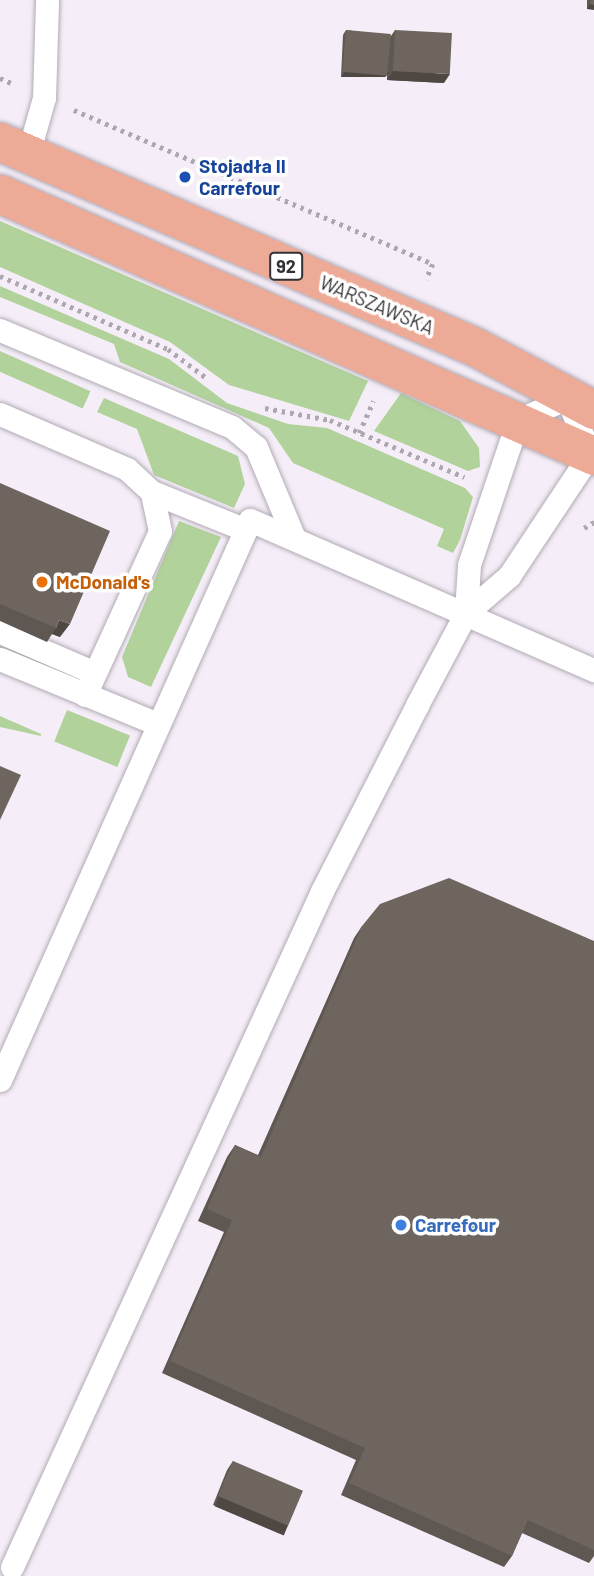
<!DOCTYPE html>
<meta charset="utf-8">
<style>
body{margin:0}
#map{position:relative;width:594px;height:1576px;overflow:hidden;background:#f5eef8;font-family:Barlow,sans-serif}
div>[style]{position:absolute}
.green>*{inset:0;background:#b1d29b;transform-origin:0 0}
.path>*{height:4.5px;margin-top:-2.25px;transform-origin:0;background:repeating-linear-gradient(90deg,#ada8b0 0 3.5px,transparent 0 8.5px)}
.roads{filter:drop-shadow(0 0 2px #b1aab4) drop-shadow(0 0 2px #b1aab4)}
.lane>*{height:23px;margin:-11.5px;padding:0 11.5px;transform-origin:11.5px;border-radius:11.5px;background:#fff}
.primary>*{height:38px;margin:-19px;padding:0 19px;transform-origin:19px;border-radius:19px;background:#edaa97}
.wall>*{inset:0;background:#5f5752;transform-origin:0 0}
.shaded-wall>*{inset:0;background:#4e4742;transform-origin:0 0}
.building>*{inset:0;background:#6f655f;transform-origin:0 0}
.dots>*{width:19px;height:19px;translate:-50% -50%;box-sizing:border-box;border:4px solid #fff;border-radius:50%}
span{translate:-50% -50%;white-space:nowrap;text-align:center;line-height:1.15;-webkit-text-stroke:7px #fff;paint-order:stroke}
.shield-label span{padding:2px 5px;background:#fff;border:2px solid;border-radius:5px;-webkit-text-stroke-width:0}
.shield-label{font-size:18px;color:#333135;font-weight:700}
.transit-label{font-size:19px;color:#164399;font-weight:700}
.left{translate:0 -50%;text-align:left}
.street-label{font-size:19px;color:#333135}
.food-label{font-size:19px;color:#c56008;font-weight:700}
.shop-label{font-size:19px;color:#366cbe;font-weight:700}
</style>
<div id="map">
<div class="green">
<i style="clip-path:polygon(0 221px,368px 381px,349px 421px,229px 385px,170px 342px,0 267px)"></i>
<i style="clip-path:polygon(0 286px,169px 359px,227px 403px,288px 424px,327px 428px,465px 488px,473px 497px,460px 540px,453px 553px,437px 546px,444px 529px,293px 463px,269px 428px,120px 362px,114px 344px,0 297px)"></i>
<i style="left:0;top:351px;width:99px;height:19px;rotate:24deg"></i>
<i style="clip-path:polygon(401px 393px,460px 421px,479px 448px,480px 467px,468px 471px,374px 431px)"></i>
<i style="clip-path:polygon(104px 398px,238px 456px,245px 484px,234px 508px,154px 475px,137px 429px,97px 412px)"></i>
<i style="clip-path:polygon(179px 521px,221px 537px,151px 687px,128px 677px,122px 657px)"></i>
<i style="left:67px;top:710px;width:68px;height:34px;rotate:22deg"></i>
<i style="clip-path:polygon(0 716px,41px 734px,41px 736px,0 727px)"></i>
</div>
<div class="path">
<i style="left:0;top:78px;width:12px;rotate:24deg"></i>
<i style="left:74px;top:110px;width:391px;rotate:23.2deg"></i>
<i style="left:433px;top:264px;width:17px;rotate:114deg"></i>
<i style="left:0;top:276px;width:183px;rotate:23.5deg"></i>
<i style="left:168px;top:349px;width:50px;rotate:36.9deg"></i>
<i style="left:265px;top:408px;width:66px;rotate:10.5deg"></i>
<i style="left:330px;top:420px;width:146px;rotate:23deg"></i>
<i style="left:359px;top:433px;width:35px;rotate:-66deg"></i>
<i style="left:584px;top:528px;width:12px;rotate:-31deg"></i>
</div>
<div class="roads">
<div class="lane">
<i style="left:28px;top:154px;width:58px;rotate:-74.1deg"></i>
<i style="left:44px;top:98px;width:98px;rotate:-88.2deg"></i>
<i style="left:0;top:330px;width:251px;rotate:22.7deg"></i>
<i style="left:232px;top:427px;width:31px;rotate:40deg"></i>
<i style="left:256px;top:447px;width:99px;rotate:67.3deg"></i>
<i style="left:0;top:414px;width:138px;rotate:23.4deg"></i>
<i style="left:127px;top:469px;width:34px;rotate:43deg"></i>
<i style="left:152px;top:492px;width:101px;rotate:22deg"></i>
<i style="left:0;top:632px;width:103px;rotate:23.3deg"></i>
<i style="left:0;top:659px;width:171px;rotate:22.4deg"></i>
<i style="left:85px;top:695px;width:180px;rotate:-65.4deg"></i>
<i style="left:160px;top:531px;width:40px;rotate:-102deg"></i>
<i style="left:0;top:1080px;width:613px;rotate:-65.94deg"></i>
<i style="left:250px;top:520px;width:375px;rotate:23.6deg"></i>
<i style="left:12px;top:1567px;width:744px;rotate:-65.36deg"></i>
<i style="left:322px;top:891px;width:209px;rotate:-62.9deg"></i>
<i style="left:417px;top:705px;width:104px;rotate:-62deg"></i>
<i style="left:466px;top:613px;width:57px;rotate:-40.7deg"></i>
<i style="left:509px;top:576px;width:146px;rotate:-56.4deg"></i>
<i style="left:590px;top:454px;width:61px;rotate:-112.3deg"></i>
<i style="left:567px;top:398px;width:54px;rotate:155.8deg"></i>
<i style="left:518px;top:420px;width:153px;rotate:108.7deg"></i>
<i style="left:469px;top:565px;width:48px;rotate:93.6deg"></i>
</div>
<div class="primary">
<i style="left:0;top:142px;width:517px;rotate:23.34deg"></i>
<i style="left:475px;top:347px;width:135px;rotate:27.9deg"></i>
<i style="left:0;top:194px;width:649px;rotate:23.8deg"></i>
</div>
</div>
<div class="wall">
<i style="left:587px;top:0;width:7px;height:9px"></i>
<i style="clip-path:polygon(346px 30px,391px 36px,395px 30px,444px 83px,387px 80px,387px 75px,385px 77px,341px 77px,343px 35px)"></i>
<i style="clip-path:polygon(0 483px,60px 637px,52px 634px,47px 642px,0 621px)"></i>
<i style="clip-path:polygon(362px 926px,594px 941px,594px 1556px,589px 1563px,522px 1533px,512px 1556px,504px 1567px,341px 1495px,356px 1460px,162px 1373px,224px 1232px,198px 1221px,227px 1157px,235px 1145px,258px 1155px,354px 938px)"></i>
<i style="clip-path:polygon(233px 1461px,288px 1525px,282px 1534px,213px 1505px,227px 1470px)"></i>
</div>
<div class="shaded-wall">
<i style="clip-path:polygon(590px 4px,594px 5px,594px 10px,587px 9px)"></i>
<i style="clip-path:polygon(393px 71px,450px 74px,444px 83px,387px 80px)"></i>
<i style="clip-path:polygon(345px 72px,389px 72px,385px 77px,341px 77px)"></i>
<i style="clip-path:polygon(59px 620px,70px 624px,60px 637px,52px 634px,56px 628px)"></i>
<i style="left:219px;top:1496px;width:75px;height:11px;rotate:23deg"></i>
</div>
<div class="building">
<i style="clip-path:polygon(591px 0,594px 0,594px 5px,590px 4px)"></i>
<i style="left:346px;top:30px;width:45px;height:42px;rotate:5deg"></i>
<i style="left:395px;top:30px;width:57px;height:41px;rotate:3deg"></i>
<i style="clip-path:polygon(0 483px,110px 531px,70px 624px,59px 620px,56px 628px,0 604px)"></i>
<i style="clip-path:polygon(0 766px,21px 775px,0 820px)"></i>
<i style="clip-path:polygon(449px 878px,594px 941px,594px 1550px,528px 1520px,512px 1556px,349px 1483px,365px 1448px,170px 1361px,232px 1220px,207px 1209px,235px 1145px,261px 1157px,362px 926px,380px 904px)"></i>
<i style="left:233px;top:1461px;width:76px;height:38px;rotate:23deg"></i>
</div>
<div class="dots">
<i style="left:185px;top:177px;background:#1a4fb4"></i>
<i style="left:42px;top:582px;background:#e8710a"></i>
<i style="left:401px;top:1225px;background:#3f7fe0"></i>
</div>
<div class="shield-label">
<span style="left:286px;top:266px">92</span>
</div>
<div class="transit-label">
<span class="left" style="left:199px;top:177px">Stojadła II<br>Carrefour</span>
</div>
<div class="street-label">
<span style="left:377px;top:305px;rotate:23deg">WARSZAWSKA</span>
</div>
<div class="food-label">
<span class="left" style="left:56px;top:582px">McDonald's</span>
</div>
<div class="shop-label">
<span class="left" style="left:415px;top:1225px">Carrefour</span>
</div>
</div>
